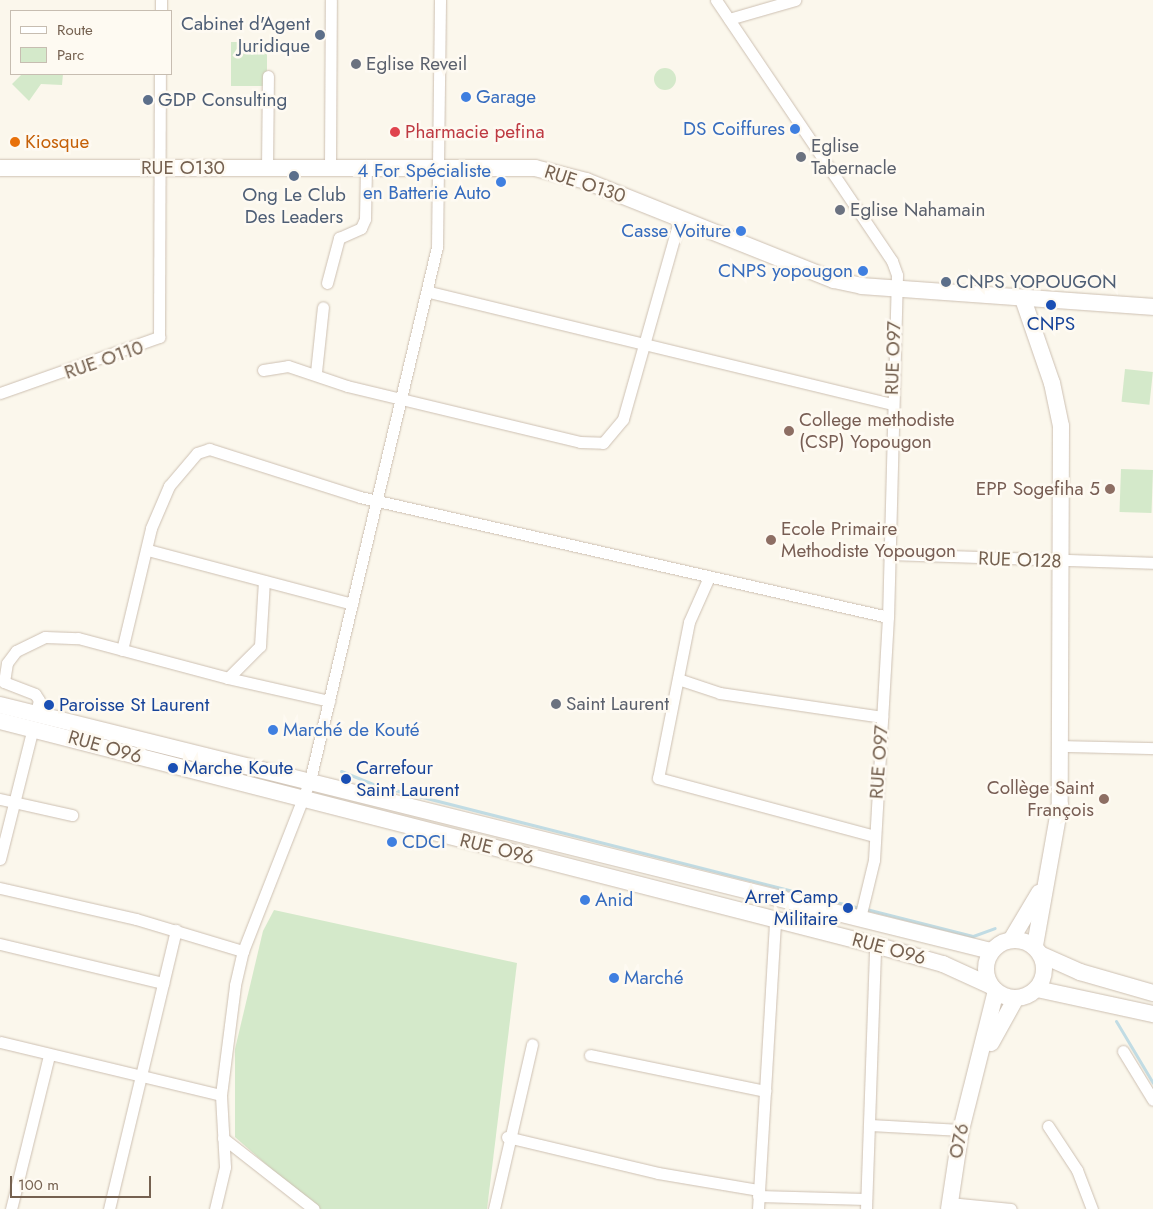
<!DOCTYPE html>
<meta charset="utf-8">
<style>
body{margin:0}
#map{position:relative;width:1153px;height:1209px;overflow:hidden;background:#fbf7ec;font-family:Jost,sans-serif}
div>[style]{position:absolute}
.green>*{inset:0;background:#d4e9ca;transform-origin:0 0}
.round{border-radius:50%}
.stream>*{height:3px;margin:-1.5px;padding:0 1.5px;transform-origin:1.5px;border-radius:1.5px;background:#c1dce4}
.roads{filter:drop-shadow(0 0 1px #cdc0b2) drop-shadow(0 0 1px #cdc0b2)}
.street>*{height:11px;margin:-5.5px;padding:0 5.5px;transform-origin:5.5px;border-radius:5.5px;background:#fff}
.secondary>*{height:16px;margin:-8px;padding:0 8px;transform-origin:8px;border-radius:8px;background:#fff}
.secondary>.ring{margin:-8px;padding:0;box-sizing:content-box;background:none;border:16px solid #fff;border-radius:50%}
.dots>*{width:14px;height:14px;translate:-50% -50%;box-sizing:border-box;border:2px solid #fefaf2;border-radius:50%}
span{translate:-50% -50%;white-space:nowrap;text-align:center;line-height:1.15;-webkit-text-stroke:5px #fefaf2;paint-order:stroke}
.service-label{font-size:19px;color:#4e5e75}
.right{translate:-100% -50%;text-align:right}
.left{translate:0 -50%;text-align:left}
.worship-label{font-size:19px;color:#5b616d}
.shop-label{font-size:19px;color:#366cbe}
.health-label{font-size:19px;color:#be3a42}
.food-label{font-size:19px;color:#c56008}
.street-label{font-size:19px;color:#756150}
.transit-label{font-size:19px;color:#164399}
.education-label{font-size:19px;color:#785e54}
.legend{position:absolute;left:10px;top:10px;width:162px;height:65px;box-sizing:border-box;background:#fefaf2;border:1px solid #c7bdb1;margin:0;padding:6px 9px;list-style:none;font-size:15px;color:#756150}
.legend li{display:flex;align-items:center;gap:10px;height:25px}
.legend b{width:25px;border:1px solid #c7bdb1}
.scale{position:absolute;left:10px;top:1176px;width:141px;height:22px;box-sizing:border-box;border:2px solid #756150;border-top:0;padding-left:6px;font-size:15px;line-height:18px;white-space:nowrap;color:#756150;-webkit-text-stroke:4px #fefaf2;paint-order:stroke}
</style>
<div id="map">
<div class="green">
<i style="left:231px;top:42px;width:36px;height:44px"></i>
<i class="round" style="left:654px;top:68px;width:22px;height:22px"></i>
<i style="clip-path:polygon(22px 74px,63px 74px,62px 85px,41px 84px,29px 101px,12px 84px)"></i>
<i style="left:1125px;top:369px;width:28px;height:33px;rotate:6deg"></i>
<i style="left:1121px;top:469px;width:32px;height:43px;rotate:2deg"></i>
<i style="clip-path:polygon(274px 910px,517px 963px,487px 1209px,317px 1209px,235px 1137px,235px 1049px,263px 931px)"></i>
</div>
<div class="stream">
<i style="left:341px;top:771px;width:37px;rotate:22deg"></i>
<i style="left:375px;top:785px;width:500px;rotate:14.23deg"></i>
<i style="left:866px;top:909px;width:110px;rotate:14.2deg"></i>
<i style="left:973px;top:936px;width:23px;rotate:-20deg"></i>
<i style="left:1116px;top:1021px;width:72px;rotate:59.2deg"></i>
</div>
<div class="roads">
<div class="street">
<i style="left:716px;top:0;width:315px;rotate:56deg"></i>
<i style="left:892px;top:261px;width:15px;rotate:70deg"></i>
<i style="left:897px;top:275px;width:342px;rotate:91.5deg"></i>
<i style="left:888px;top:617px;width:243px;rotate:93.3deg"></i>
<i style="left:874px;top:860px;width:60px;rotate:103.6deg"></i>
<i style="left:161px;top:11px;width:11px;rotate:-90deg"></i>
<i style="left:729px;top:19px;width:69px;rotate:-16.1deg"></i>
<i style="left:267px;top:168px;width:92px;rotate:-89.4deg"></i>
<i style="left:330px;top:168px;width:168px;rotate:-89.7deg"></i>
<i style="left:327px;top:283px;width:47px;rotate:-75.1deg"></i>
<i style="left:339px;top:238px;width:24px;rotate:-24deg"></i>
<i style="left:361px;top:228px;width:10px;rotate:-66deg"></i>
<i style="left:365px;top:219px;width:51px;rotate:-88.9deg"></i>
<i style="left:429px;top:292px;width:476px;rotate:13.6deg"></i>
<i style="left:263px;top:370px;width:25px;rotate:-9deg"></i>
<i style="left:288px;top:366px;width:62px;rotate:18.7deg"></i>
<i style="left:347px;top:386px;width:240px;rotate:13.5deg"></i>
<i style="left:580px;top:442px;width:23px;rotate:2deg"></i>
<i style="left:603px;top:443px;width:31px;rotate:-50deg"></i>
<i style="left:623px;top:419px;width:209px;rotate:-74.2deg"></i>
<i style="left:316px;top:372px;width:65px;rotate:-83.9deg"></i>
<i style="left:0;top:393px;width:169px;rotate:-19.4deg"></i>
<i style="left:159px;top:337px;width:263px;rotate:-89.8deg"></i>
<i style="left:148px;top:550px;width:211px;rotate:14.8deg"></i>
<i style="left:887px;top:554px;width:266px;rotate:1.9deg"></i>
<i style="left:709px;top:577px;width:49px;rotate:114deg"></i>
<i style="left:689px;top:622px;width:159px;rotate:101.2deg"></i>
<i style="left:658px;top:778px;width:224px;rotate:15deg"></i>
<i style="left:122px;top:650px;width:125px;rotate:-76.6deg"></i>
<i style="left:151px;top:528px;width:46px;rotate:-66.8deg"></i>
<i style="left:169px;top:486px;width:43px;rotate:-49.7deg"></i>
<i style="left:197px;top:453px;width:13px;rotate:-18deg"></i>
<i style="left:209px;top:449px;width:158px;rotate:17.6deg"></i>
<i style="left:360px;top:497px;width:541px;rotate:12.8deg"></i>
<i style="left:228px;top:678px;width:104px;rotate:12.8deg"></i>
<i style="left:678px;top:679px;width:44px;rotate:18.4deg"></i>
<i style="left:720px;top:693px;width:164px;rotate:8.4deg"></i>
<i style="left:36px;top:713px;width:13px;rotate:-77deg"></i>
<i style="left:39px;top:700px;width:7px;rotate:-124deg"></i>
<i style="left:35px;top:694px;width:33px;rotate:-159deg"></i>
<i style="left:4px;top:682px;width:19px;rotate:-81deg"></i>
<i style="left:7px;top:663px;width:15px;rotate:-53deg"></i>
<i style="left:16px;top:651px;width:32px;rotate:-26deg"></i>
<i style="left:45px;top:637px;width:33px;rotate:2deg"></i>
<i style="left:78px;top:638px;width:155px;rotate:14.9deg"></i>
<i style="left:228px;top:678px;width:45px;rotate:-45deg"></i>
<i style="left:260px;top:646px;width:65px;rotate:-86.5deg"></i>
<i style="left:1063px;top:746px;width:90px;rotate:1.3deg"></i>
<i style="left:0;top:799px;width:74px;rotate:12.5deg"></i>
<i style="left:0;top:859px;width:135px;rotate:-75.9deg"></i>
<i style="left:0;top:888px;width:139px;rotate:12.8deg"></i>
<i style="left:136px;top:919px;width:112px;rotate:16.7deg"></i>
<i style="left:0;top:944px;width:168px;rotate:13.5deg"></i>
<i style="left:0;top:1042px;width:227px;rotate:13.5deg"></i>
<i style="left:1123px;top:1051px;width:57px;rotate:58.5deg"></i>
<i style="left:590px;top:1055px;width:179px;rotate:11.6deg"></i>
<i style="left:870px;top:1125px;width:91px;rotate:3.1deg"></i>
<i style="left:1048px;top:1126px;width:53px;rotate:56.6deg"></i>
<i style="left:1077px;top:1170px;width:42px;rotate:69deg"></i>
<i style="left:507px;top:1137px;width:155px;rotate:13.4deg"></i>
<i style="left:658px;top:1173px;width:101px;rotate:9.6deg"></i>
<i style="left:223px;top:1138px;width:115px;rotate:38deg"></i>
<i style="left:758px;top:1196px;width:108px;rotate:1.6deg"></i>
<i style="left:949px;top:1203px;width:62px;rotate:5.5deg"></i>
<i style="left:11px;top:1209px;width:159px;rotate:-76.1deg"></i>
<i style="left:109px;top:1209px;width:287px;rotate:-76.5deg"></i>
<i style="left:215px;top:1209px;width:43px;rotate:-76.6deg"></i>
<i style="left:225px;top:1167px;width:72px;rotate:-93.2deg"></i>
<i style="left:221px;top:1095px;width:111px;rotate:-82.7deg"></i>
<i style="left:235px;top:985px;width:35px;rotate:-77deg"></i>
<i style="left:243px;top:951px;width:184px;rotate:-68.6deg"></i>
<i style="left:310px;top:780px;width:548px;rotate:-76.6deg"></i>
<i style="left:437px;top:247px;width:247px;rotate:-89.3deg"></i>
<i style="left:494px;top:1209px;width:169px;rotate:-77deg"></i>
<i style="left:758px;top:1209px;width:290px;rotate:-86.6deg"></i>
<i style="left:866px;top:1209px;width:264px;rotate:-88deg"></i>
</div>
<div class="secondary">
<i style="left:0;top:168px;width:535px"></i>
<i style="left:535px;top:168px;width:53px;rotate:14.3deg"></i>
<i style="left:586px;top:181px;width:267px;rotate:21.8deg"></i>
<i style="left:834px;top:280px;width:29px;rotate:12deg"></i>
<i style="left:862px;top:286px;width:292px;rotate:4.1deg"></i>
<i style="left:1023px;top:299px;width:89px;rotate:71deg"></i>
<i style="left:1052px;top:383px;width:44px;rotate:78.2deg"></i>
<i style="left:1061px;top:426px;width:379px;rotate:90.2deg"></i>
<i style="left:1060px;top:805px;width:143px;rotate:100.1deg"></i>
<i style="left:0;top:705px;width:1021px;rotate:13.94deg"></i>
<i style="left:0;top:721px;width:903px;rotate:14.36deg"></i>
<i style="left:875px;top:945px;width:71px;rotate:15.6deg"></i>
<i style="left:943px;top:964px;width:53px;rotate:24.6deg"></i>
<i class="ring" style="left:986px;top:940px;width:42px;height:42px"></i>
<i style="left:1011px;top:940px;width:55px;rotate:-59.2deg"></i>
<i style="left:1042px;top:955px;width:42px;rotate:24.1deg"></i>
<i style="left:1080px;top:972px;width:76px;rotate:16deg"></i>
<i style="left:1037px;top:989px;width:119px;rotate:12.2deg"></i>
<i style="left:991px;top:1043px;width:51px;rotate:-60.9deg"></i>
<i style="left:949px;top:1209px;width:80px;rotate:-81.4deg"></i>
<i style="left:961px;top:1130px;width:143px;rotate:-75.9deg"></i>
</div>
</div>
<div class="dots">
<i style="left:320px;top:35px;background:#5c6f8a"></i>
<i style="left:356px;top:64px;background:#6b7280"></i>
<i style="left:466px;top:97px;background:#3f7fe0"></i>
<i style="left:148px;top:100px;background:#5c6f8a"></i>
<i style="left:795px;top:129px;background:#3f7fe0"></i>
<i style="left:395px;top:132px;background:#e0444e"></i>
<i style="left:15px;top:142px;background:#e8710a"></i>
<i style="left:801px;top:157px;background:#6b7280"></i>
<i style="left:294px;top:176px;background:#5c6f8a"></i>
<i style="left:501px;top:182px;background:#3f7fe0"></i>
<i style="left:840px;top:210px;background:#6b7280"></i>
<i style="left:741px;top:231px;background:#3f7fe0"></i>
<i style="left:863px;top:271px;background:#3f7fe0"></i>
<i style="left:946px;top:282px;background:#5c6f8a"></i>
<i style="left:1051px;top:305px;background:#1a4fb4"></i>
<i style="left:789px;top:431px;background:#8d6e63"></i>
<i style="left:1110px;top:489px;background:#8d6e63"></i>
<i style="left:771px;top:540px;background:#8d6e63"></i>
<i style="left:556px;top:704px;background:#6b7280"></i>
<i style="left:49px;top:705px;background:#1a4fb4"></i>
<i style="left:273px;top:730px;background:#3f7fe0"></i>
<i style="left:173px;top:768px;background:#1a4fb4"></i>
<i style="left:346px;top:779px;background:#1a4fb4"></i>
<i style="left:1104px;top:799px;background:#8d6e63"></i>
<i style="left:392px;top:842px;background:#3f7fe0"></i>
<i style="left:585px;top:900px;background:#3f7fe0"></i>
<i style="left:848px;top:908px;background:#1a4fb4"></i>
<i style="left:614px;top:978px;background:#3f7fe0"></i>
</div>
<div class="service-label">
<span class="right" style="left:310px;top:35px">Cabinet d'Agent<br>Juridique</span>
<span class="left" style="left:158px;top:100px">GDP Consulting</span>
<span style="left:294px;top:206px">Ong Le Club<br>Des Leaders</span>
<span class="left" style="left:956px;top:282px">CNPS YOPOUGON</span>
</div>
<div class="worship-label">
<span class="left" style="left:366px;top:64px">Eglise Reveil</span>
<span class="left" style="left:811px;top:157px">Eglise<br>Tabernacle</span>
<span class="left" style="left:850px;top:210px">Eglise Nahamain</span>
<span class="left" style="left:566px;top:704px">Saint Laurent</span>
</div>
<div class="shop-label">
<span class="left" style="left:476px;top:97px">Garage</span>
<span class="right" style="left:785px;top:129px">DS Coiffures</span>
<span class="right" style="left:491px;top:182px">4 For Spécialiste<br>en Batterie Auto</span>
<span class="right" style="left:731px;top:231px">Casse Voiture</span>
<span class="right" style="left:853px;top:271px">CNPS yopougon</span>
<span class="left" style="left:283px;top:730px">Marché de Kouté</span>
<span class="left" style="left:402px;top:842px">CDCI</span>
<span class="left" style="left:595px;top:900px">Anid</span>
<span class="left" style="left:624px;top:978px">Marché</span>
</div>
<div class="health-label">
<span class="left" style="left:405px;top:132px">Pharmacie pefina</span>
</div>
<div class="food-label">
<span class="left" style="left:25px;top:142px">Kiosque</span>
</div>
<div class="street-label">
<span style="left:183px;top:168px">RUE O130</span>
<span style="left:585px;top:184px;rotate:18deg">RUE O130</span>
<span style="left:893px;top:358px;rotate:-88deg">RUE O97</span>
<span style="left:104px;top:360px;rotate:-19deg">RUE O110</span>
<span style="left:1020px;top:560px;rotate:2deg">RUE O128</span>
<span style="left:105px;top:747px;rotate:16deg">RUE O96</span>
<span style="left:879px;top:762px;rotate:-86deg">RUE O97</span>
<span style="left:497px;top:849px;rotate:14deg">RUE O96</span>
<span style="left:889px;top:949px;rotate:15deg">RUE O96</span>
<span style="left:959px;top:1141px;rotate:-78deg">O76</span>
</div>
<div class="transit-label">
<span style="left:1051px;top:324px">CNPS</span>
<span class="left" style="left:59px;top:705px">Paroisse St Laurent</span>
<span class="left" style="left:183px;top:768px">Marche Koute</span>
<span class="left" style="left:356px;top:779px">Carrefour<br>Saint Laurent</span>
<span class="right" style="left:838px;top:908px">Arret Camp<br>Militaire</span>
</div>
<div class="education-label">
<span class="left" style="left:799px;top:431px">College methodiste<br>(CSP) Yopougon</span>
<span class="right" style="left:1100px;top:489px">EPP Sogefiha 5</span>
<span class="left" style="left:781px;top:540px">Ecole Primaire<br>Methodiste Yopougon</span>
<span class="right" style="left:1094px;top:799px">Collège Saint<br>François</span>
</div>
<ul class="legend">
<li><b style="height:6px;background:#fff"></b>Route</li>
<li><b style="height:14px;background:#d4e9ca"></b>Parc</li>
</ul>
<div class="scale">100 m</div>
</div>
